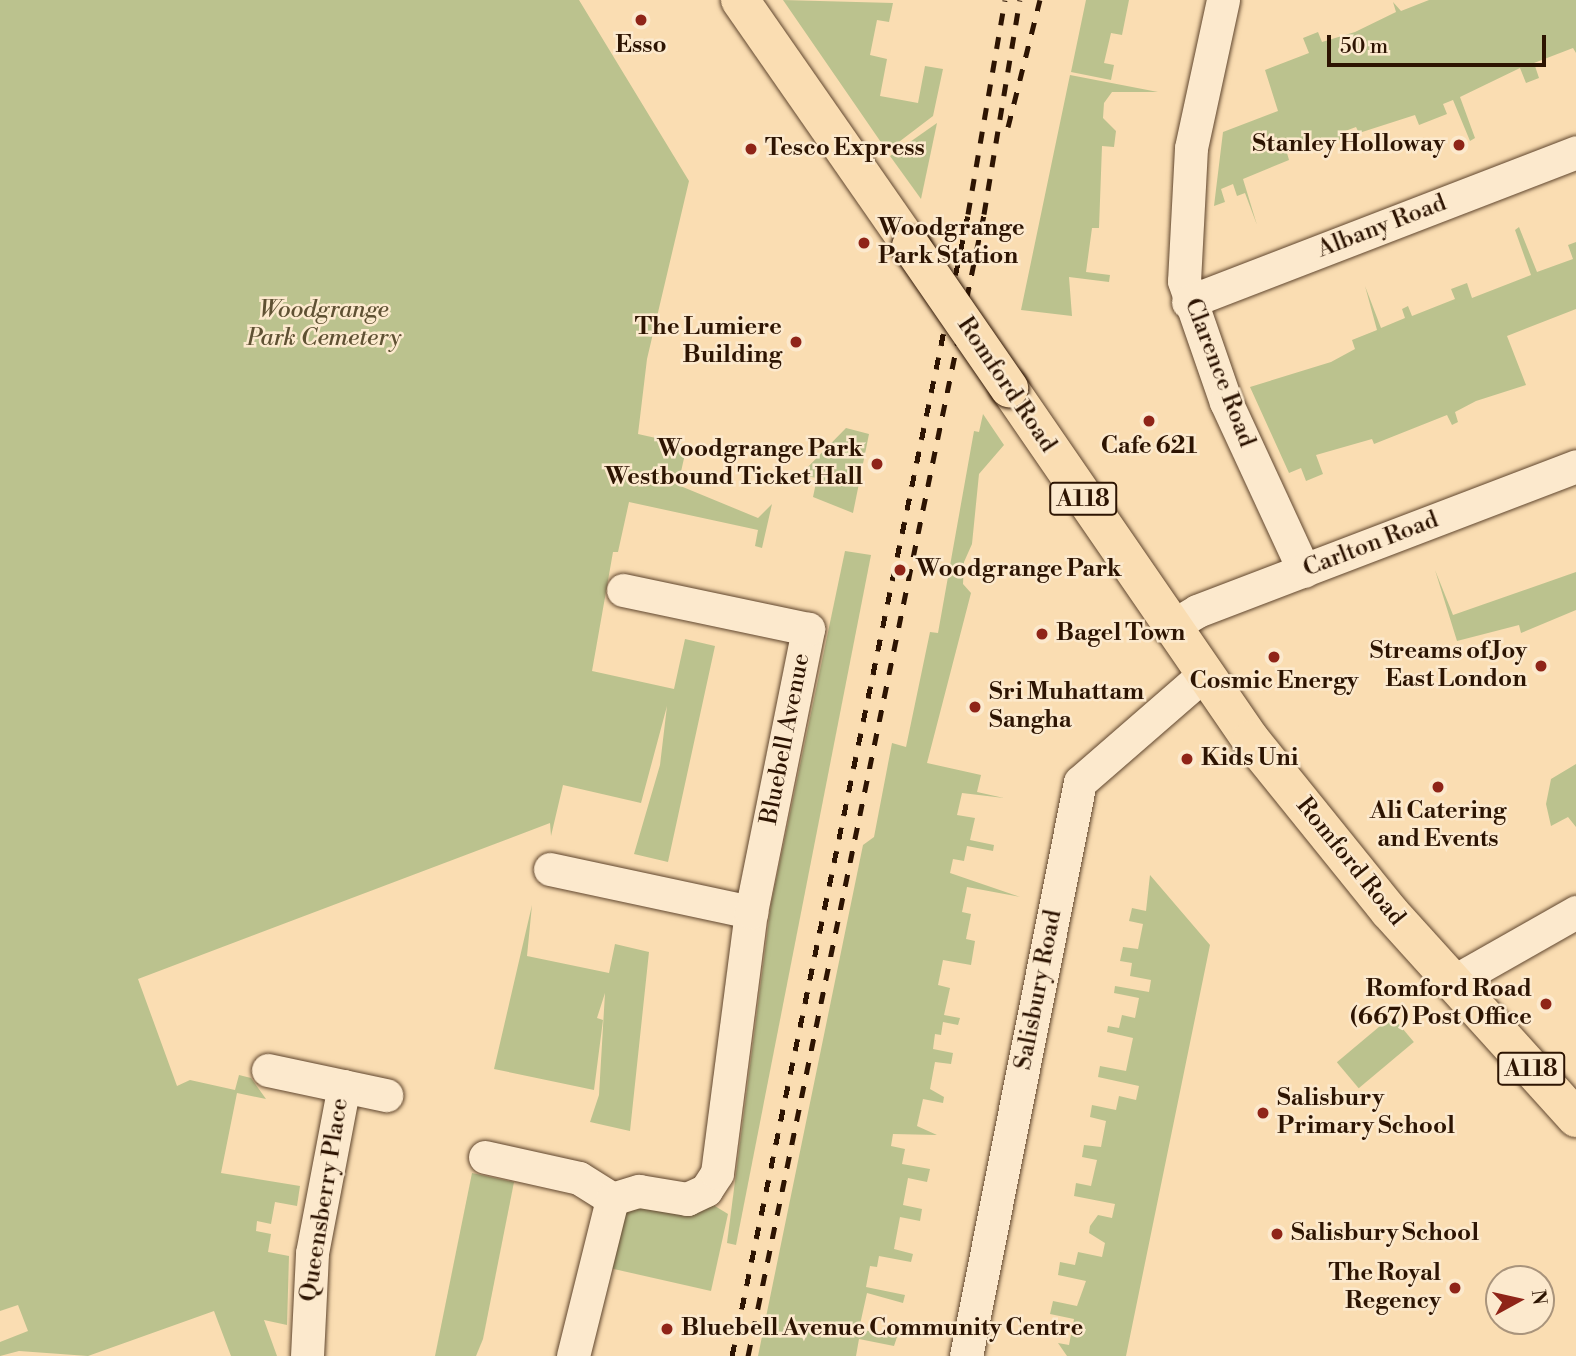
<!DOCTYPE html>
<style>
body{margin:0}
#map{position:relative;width:1576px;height:1356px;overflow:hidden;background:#faddb2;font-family:"Libre Bodoni",serif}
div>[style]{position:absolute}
.green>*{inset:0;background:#bbc28e;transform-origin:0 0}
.roads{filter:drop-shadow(0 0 2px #60462e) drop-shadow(0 0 2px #60462e)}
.street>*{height:33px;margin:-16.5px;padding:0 16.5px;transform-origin:16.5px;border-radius:16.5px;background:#fce9cd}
.primary>*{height:38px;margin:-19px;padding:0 19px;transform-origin:19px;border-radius:19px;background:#faddb2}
.rail>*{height:5px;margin-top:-2.5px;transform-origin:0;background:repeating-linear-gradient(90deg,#2d1402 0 12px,transparent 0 24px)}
.bridges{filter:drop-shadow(0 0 2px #2d1402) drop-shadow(0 0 2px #2d1402)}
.primary-bridge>*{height:38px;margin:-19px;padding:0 19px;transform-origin:19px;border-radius:19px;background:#faddb2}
.dots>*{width:19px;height:19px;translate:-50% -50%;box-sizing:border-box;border:4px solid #fce9cd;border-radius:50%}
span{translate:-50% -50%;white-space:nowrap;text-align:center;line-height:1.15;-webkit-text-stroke:5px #fce9cd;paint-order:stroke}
.shield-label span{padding:2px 5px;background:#fce9cd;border:2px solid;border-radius:5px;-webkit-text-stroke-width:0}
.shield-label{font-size:23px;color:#2d1402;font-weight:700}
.poi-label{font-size:24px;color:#2d1402;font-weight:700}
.right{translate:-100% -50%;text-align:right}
.left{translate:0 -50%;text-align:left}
.street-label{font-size:24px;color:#2d1402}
.park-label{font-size:24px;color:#5f5133;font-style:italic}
.north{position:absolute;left:1485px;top:1265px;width:70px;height:70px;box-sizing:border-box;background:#fce9cd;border:2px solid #a9947c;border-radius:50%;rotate:82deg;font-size:19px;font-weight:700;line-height:28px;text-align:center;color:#2d1402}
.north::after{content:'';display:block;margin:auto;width:24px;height:32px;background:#8f2418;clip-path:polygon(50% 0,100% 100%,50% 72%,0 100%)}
.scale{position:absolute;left:1327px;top:35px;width:219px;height:32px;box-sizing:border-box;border:4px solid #2d1402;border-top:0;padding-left:9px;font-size:21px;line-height:24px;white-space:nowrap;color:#2d1402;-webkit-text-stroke:5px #fce9cd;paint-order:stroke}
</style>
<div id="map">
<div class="green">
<i style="clip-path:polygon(0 0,579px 0,689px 181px,647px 359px,638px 434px,687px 445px,678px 485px,758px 518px,772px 504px,762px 548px,755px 546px,758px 530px,629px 502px,618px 552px,613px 552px,592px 671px,674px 689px,685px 639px,715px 646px,668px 862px,634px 854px,660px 765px,667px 706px,641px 803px,563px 785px,551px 836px,550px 823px,138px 979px,177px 1086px,190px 1080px,235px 1090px,239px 1075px,251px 1078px,266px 1099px,237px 1093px,221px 1173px,300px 1186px,297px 1206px,275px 1202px,271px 1224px,257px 1221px,256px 1231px,271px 1234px,268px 1252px,289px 1256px,287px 1325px,264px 1320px,277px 1356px,231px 1356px,214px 1311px,88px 1356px,19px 1351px,0 1356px,0 1342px,28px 1331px,18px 1305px,0 1311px)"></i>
<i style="clip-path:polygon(783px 0,893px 3px,889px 22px,877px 20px,870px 55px,887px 59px,880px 96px,918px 103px,925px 66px,943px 69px,933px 116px,887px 151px)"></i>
<i style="clip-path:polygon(1086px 0,1129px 0,1122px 35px,1111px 33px,1104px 63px,1114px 65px,1111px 80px,1071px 72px)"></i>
<i style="clip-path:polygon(1429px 0,1576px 0,1576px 53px,1573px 48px,1534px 63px,1539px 78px,1526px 83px,1520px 68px,1460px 97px,1475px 138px,1470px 141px,1453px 100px,1443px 104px,1447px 114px,1419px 125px,1415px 115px,1359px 133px,1356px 127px,1340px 133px,1342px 139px,1287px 153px,1289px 160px,1243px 179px,1257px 225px,1245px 193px,1237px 196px,1233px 184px,1221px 189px,1225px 202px,1214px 206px,1223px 132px,1278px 111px,1265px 70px,1309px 53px,1303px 38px,1318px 32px,1322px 42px,1355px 32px,1396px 12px,1393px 2px,1401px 11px)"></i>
<i style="clip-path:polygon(1070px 75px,1158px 92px,1112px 92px,1104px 103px,1103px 118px,1116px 131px,1114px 147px,1102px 146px,1099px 228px,1092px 228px,1086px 272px,1110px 275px,1109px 282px,1069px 277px,1072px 316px,1021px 310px)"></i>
<i style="clip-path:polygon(937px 123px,921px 199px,890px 156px)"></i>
<i style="clip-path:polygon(1519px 227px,1537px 272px,1573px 259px,1568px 245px,1576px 242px,1576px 309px,1507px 336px,1526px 385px,1476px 401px,1455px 412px,1458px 422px,1452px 425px,1447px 415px,1374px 444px,1372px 439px,1316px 455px,1323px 474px,1306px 481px,1301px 468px,1289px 473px,1250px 387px,1331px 362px,1355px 349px,1352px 340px,1377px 330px,1365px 286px,1381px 328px,1405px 318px,1402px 309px,1408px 306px,1412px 316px,1455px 299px,1451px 289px,1467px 283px,1472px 298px,1531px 275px,1515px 230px)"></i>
<i style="clip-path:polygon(983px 414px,1004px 445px,979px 474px,972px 544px,964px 562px,963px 584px,971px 593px,927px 763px,981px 775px,977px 792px,1004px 798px,962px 793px,957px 815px,975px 818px,970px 840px,994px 845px,993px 851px,967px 846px,964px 861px,953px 859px,950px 873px,1020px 897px,967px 887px,962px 912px,971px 914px,966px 939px,975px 941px,971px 965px,943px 960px,938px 985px,950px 988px,944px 1015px,960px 1018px,958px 1025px,943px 1022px,941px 1035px,935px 1034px,933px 1049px,953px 1053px,951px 1064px,935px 1062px,930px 1089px,944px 1097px,943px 1103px,923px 1099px,917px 1126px,937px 1135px,893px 1134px,891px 1146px,905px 1149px,902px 1164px,930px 1169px,927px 1182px,908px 1178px,903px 1205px,922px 1209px,920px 1221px,900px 1217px,894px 1249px,913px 1254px,911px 1262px,879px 1256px,877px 1267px,870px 1266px,866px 1287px,905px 1295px,903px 1303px,867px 1293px,859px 1329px,897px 1337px,894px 1346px,859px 1339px,856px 1356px,758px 1356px,863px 845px,874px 837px,892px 743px,906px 747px,930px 632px,938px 633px,974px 431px,979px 432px)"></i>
<i style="clip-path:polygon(846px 428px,869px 434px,853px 513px,813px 497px,817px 478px,800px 475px)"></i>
<i style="clip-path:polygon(845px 551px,871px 555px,736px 1245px,727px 1243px,771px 904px)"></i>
<i style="clip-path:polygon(1435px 570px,1453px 615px,1576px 572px,1576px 610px,1521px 633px,1519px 625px,1457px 641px)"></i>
<i style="clip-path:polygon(1576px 764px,1576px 827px,1568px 817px,1551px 826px,1546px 804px,1551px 779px)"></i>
<i style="clip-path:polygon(1150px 875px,1210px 945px,1126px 1356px,1067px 1356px,1058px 1343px,1069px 1345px,1074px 1319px,1050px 1314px,1053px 1301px,1077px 1306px,1086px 1281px,1058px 1275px,1060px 1262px,1075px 1265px,1078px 1252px,1102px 1257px,1105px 1243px,1089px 1233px,1090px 1226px,1098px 1215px,1112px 1218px,1115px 1204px,1074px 1196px,1076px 1183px,1091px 1186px,1097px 1160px,1082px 1157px,1084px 1145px,1101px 1147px,1106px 1121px,1090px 1117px,1092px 1105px,1116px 1110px,1119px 1096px,1136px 1100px,1139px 1086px,1098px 1077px,1100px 1066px,1126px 1071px,1133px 1038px,1107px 1032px,1108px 1026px,1119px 1028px,1122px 1015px,1135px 1018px,1139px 998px,1114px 993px,1115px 986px,1149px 992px,1151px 980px,1130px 976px,1132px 963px,1120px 961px,1123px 947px,1138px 949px,1143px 924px,1129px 921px,1132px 908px,1146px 911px)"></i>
<i style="clip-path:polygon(532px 905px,527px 956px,609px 973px,615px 944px,649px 952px,630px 1131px,590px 1122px,599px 1095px,605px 993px,597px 1018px,603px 1020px,594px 1090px,494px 1069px)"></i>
<i style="left:1392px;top:1016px;width:34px;height:72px;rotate:50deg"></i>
<i style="clip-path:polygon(472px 1173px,514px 1182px,483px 1339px,476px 1356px,435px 1356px)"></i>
<i style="clip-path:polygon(710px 1203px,728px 1214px,711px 1291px,605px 1267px,618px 1217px,631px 1205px)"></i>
</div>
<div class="roads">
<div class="street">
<i style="left:1223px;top:0;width:151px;rotate:102.2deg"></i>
<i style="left:1191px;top:148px;width:133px;rotate:93deg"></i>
<i style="left:1184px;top:281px;width:128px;rotate:70.9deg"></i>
<i style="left:1226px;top:402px;width:186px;rotate:65.2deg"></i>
<i style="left:1188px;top:302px;width:416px;rotate:-21.1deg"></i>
<i style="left:1169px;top:628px;width:33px;rotate:-31deg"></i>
<i style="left:1197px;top:611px;width:406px;rotate:-20.9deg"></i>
<i style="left:550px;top:869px;width:206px;rotate:12.1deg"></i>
<i style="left:1451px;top:983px;width:144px;rotate:-29.6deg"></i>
<i style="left:268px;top:1070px;width:121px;rotate:12deg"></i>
<i style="left:485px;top:1157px;width:96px;rotate:12.6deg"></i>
<i style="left:579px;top:1178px;width:39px;rotate:32deg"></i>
<i style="left:307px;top:1356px;width:103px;rotate:-87.2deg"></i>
<i style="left:312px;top:1253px;width:170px;rotate:-79.2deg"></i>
<i style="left:573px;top:1356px;width:162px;rotate:-76deg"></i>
<i style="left:612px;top:1199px;width:28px;rotate:-17deg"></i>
<i style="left:639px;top:1191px;width:49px;rotate:9.5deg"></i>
<i style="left:687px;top:1199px;width:21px;rotate:-25deg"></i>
<i style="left:706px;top:1190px;width:20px;rotate:-57deg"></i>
<i style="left:717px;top:1173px;width:263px;rotate:-82.6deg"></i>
<i style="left:751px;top:912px;width:289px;rotate:-78.6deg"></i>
<i style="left:808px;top:629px;width:189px;rotate:-168.1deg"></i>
<i style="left:966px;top:1356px;width:585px;rotate:-78.77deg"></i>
<i style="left:1080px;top:782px;width:162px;rotate:-41deg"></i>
</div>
<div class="primary">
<i style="left:740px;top:0;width:300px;rotate:55.2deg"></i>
<i style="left:1009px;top:388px;width:427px;rotate:55.5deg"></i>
<i style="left:1251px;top:740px;width:220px;rotate:51.1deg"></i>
<i style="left:1389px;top:911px;width:279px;rotate:47.9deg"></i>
</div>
</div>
<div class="rail">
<i style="left:1008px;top:127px;width:131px;rotate:-75.9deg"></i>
<i style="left:732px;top:1356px;width:1166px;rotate:-78.32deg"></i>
<i style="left:968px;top:214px;width:217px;rotate:-80.2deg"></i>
<i style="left:748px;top:1356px;width:1166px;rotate:-78.32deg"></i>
<i style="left:984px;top:214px;width:217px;rotate:-80.5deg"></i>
</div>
<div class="bridges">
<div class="primary-bridge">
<i style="left:911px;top:246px;width:173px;rotate:55.4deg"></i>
</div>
</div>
<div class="dots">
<i style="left:641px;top:20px;background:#8f2418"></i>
<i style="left:1459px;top:145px;background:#8f2418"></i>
<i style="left:751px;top:149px;background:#8f2418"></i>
<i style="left:864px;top:243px;background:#8f2418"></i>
<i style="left:796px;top:342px;background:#8f2418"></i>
<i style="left:1149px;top:421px;background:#8f2418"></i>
<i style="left:877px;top:464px;background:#8f2418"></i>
<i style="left:900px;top:570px;background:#8f2418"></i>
<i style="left:1042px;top:634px;background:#8f2418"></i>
<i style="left:1274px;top:657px;background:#8f2418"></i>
<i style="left:1541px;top:666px;background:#8f2418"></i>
<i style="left:975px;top:707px;background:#8f2418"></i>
<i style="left:1187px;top:759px;background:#8f2418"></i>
<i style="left:1438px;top:787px;background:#8f2418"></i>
<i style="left:1546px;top:1004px;background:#8f2418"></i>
<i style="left:1263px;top:1113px;background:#8f2418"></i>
<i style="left:1277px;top:1234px;background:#8f2418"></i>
<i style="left:1455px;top:1288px;background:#8f2418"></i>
<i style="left:667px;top:1329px;background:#8f2418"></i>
</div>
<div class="shield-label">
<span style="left:1083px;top:499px">A118</span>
<span style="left:1531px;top:1069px">A118</span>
</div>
<div class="poi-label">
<span style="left:641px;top:46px">Esso</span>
<span class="right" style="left:1445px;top:145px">Stanley Holloway</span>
<span class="left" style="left:765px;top:149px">Tesco Express</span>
<span class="left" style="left:878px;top:243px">Woodgrange<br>Park Station</span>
<span class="right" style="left:782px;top:342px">The Lumiere<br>Building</span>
<span style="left:1149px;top:447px">Cafe 621</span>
<span class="right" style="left:863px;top:464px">Woodgrange Park<br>Westbound Ticket Hall</span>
<span class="left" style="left:916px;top:570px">Woodgrange Park</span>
<span class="left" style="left:1056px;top:634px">Bagel Town</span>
<span class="right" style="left:1527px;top:666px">Streams of Joy<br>East London</span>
<span style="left:1274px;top:682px">Cosmic Energy</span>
<span class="left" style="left:989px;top:707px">Sri Muhattam<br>Sangha</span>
<span class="left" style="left:1201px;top:759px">Kids Uni</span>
<span style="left:1438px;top:826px">Ali Catering<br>and Events</span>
<span class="right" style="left:1532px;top:1004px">Romford Road<br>(667) Post Office</span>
<span class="left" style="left:1277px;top:1113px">Salisbury<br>Primary School</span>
<span class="left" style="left:1291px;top:1234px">Salisbury School</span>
<span class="right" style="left:1441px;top:1288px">The Royal<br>Regency</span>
<span class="left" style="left:681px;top:1329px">Bluebell Avenue Community Centre</span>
</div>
<div class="street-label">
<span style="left:1382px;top:227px;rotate:-21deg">Albany Road</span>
<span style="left:1219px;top:373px;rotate:69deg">Clarence Road</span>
<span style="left:1006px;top:385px;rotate:56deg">Romford Road</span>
<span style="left:1371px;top:545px;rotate:-21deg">Carlton Road</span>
<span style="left:786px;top:739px;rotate:-79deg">Bluebell Avenue</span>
<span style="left:1350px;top:862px;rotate:51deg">Romford Road</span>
<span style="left:1039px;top:990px;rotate:-79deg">Salisbury Road</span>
<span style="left:325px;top:1200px;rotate:-81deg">Queensberry Place</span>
</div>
<div class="park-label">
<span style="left:324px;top:325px">Woodgrange<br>Park Cemetery</span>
</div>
<div class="north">N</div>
<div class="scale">50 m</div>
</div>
